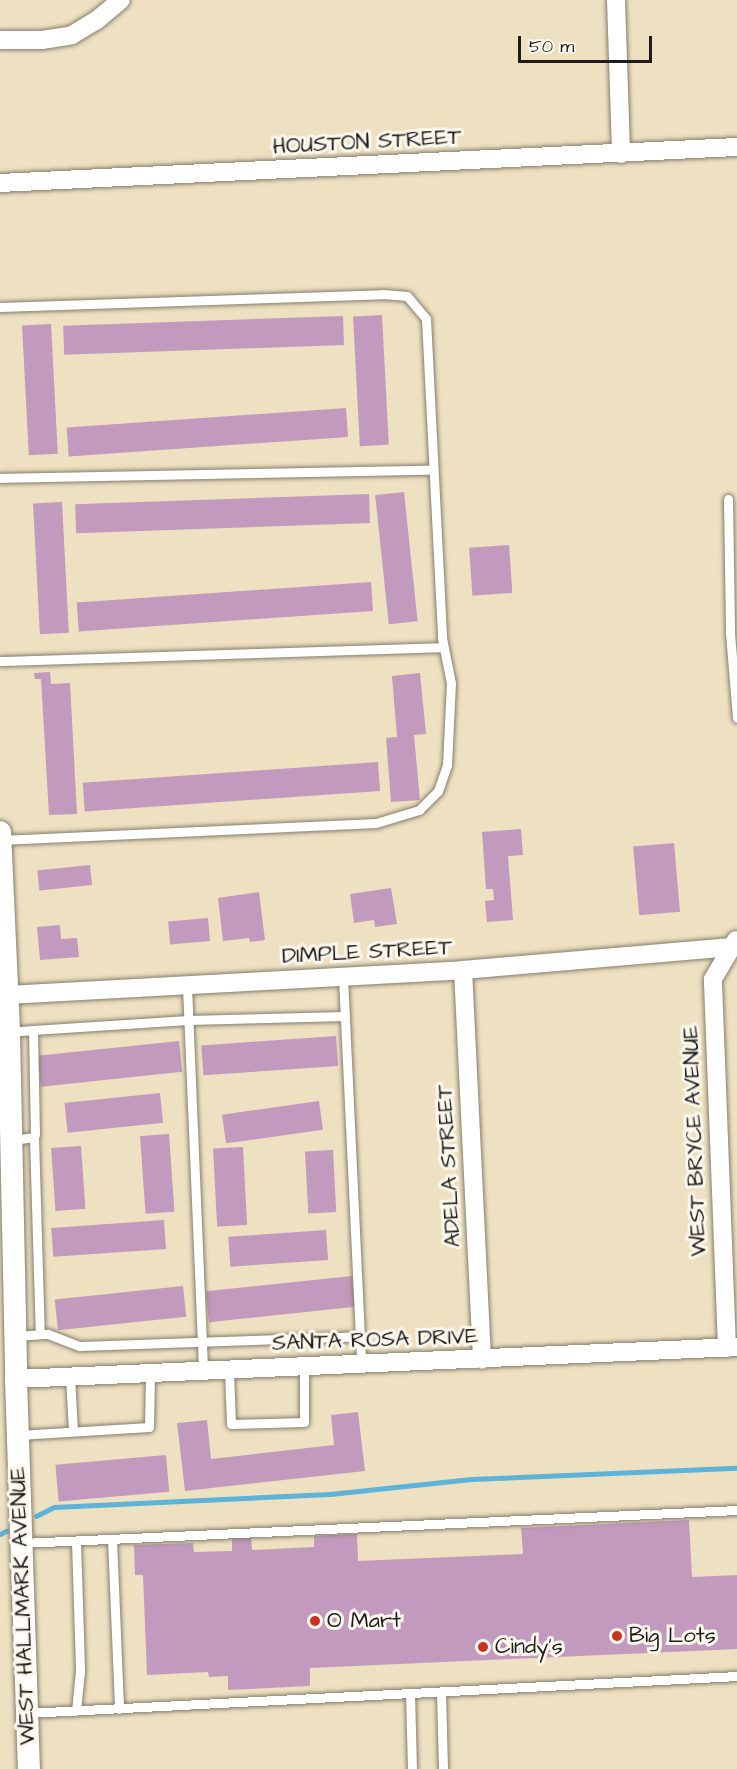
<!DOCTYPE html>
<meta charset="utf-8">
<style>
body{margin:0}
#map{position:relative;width:737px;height:1769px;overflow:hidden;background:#eee1c1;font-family:"Architects Daughter",sans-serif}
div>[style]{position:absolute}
.stream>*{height:5px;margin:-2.5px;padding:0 2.5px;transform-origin:2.5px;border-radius:2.5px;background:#5db3da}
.building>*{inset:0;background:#c19abd;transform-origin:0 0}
.roads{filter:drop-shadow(0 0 2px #857e6e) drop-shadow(0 0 2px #857e6e)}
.service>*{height:9px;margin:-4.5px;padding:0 4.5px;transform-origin:4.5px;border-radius:4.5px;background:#fff}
.minor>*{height:18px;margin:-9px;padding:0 9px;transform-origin:9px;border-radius:9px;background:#fff}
.tertiary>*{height:22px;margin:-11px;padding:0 11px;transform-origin:11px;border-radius:11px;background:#fff}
.dots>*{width:16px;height:16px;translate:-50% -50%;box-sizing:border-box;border:3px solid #fbf7ec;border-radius:50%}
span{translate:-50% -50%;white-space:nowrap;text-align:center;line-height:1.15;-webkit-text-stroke:6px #fbf7ec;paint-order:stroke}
.street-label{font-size:22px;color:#1c1c1c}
.poi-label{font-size:22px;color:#1c1c1c}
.left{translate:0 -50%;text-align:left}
.scale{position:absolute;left:518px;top:36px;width:134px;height:27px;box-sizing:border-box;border:3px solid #1c1c1c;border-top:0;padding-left:8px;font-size:18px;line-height:21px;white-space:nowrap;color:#1c1c1c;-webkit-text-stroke:4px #fbf7ec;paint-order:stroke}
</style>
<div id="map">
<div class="stream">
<i style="left:36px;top:1516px;width:20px;rotate:-27deg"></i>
<i style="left:54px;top:1507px;width:276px;rotate:-2.7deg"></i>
<i style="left:330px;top:1494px;width:142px;rotate:-6.1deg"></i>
<i style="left:471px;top:1479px;width:266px;rotate:-2.4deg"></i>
<i style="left:0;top:1534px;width:7px;rotate:-27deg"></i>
</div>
<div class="building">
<i style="left:382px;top:315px;width:130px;height:29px;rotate:87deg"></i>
<i style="left:343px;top:316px;width:29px;height:280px;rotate:88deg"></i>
<i style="left:51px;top:324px;width:130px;height:29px;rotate:87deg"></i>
<i style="left:346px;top:408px;width:29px;height:280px;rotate:86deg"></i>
<i style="left:404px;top:492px;width:130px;height:29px;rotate:84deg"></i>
<i style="left:369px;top:494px;width:29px;height:294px;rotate:88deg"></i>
<i style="left:62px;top:502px;width:131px;height:29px;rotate:87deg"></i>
<i style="left:509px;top:545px;width:48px;height:40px;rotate:86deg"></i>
<i style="left:371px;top:582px;width:29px;height:295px;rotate:86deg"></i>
<i style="clip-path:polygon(50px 672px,51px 684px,70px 683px,77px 814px,49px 815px,41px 679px,35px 679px,34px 673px)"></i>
<i style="clip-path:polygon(420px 673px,426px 734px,414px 735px,420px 800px,391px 802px,386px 738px,397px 737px,392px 676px)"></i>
<i style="left:378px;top:762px;width:29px;height:296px;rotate:86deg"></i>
<i style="clip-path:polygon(521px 829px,523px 855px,508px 856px,513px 920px,487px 922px,485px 901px,494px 900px,493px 889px,486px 889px,482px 832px)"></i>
<i style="left:674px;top:843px;width:69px;height:41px;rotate:85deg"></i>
<i style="left:90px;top:865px;width:20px;height:53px;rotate:84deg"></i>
<i style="clip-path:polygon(391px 888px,397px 924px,375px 927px,374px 920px,354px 923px,350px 894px)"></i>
<i style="clip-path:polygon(259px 892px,265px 940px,250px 942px,249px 938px,223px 941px,218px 898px)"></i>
<i style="left:208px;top:918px;width:23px;height:40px;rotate:85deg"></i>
<i style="clip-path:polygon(60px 925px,61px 939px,77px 938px,79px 957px,40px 960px,37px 927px)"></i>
<i style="left:336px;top:1036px;width:30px;height:135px;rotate:86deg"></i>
<i style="left:179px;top:1041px;width:31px;height:142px;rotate:84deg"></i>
<i style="left:160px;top:1093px;width:30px;height:96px;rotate:84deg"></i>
<i style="left:319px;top:1101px;width:29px;height:98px;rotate:82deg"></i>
<i style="left:169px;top:1134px;width:78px;height:29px;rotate:86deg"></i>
<i style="left:81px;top:1146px;width:63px;height:30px;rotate:86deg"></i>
<i style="left:243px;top:1147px;width:78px;height:30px;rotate:87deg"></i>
<i style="left:333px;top:1150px;width:62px;height:28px;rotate:87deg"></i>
<i style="left:164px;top:1220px;width:29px;height:113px;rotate:86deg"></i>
<i style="left:326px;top:1230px;width:30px;height:98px;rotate:86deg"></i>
<i style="left:352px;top:1276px;width:31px;height:147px;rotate:84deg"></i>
<i style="left:183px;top:1286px;width:31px;height:129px;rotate:84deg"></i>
<i style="clip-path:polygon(358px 1412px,365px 1471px,185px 1491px,177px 1423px,207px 1420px,211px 1459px,334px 1445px,331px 1415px)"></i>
<i style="left:166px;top:1455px;width:37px;height:111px;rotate:85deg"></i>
<i style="clip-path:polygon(689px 1520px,692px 1577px,737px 1575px,737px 1649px,310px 1668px,310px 1686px,228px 1690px,228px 1676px,209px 1677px,208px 1672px,147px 1675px,143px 1575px,135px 1575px,134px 1545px,193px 1543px,194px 1552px,232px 1551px,232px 1538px,251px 1537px,252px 1550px,314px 1547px,314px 1536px,357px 1534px,358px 1561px,523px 1554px,521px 1528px)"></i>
</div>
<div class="roads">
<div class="service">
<i style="left:0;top:307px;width:383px;rotate:-1.9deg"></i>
<i style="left:383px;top:294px;width:24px;rotate:5deg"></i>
<i style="left:407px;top:296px;width:30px;rotate:50deg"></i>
<i style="left:426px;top:319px;width:319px;rotate:87.1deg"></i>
<i style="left:442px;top:638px;width:46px;rotate:78.7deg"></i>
<i style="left:451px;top:683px;width:82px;rotate:92.8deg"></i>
<i style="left:447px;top:765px;width:28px;rotate:109deg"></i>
<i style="left:438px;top:791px;width:27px;rotate:135deg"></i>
<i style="left:419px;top:810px;width:45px;rotate:163.2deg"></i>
<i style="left:376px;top:823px;width:376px;rotate:177.4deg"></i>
<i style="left:0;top:478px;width:433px;rotate:-1.1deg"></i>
<i style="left:728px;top:499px;width:134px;rotate:89.1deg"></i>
<i style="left:730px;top:633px;width:85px;rotate:85.3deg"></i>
<i style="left:0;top:661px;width:443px;rotate:-1.8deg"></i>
<i style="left:343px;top:977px;width:388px;rotate:87.3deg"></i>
<i style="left:187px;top:986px;width:386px;rotate:87.6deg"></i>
<i style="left:33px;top:1030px;width:155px;rotate:-3.7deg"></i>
<i style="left:188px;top:1020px;width:157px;rotate:-1.5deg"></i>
<i style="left:9px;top:1032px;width:24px;rotate:-5deg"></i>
<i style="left:33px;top:1030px;width:104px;rotate:88.9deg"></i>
<i style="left:35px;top:1134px;width:3px;rotate:108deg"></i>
<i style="left:34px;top:1137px;width:21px;rotate:172deg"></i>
<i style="left:34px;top:1137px;width:197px;rotate:88.3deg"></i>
<i style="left:17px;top:1336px;width:31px;rotate:-4deg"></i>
<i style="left:48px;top:1334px;width:34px;rotate:21deg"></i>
<i style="left:80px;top:1346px;width:280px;rotate:-2deg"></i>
<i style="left:229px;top:1371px;width:53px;rotate:87.8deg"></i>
<i style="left:231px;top:1424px;width:73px;rotate:-1.6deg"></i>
<i style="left:304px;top:1422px;width:55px;rotate:-90deg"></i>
<i style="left:70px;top:1377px;width:54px;rotate:86.8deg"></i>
<i style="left:18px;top:1435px;width:131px;rotate:-3.5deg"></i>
<i style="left:149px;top:1427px;width:53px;rotate:-88.9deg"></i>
<i style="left:112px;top:1539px;width:170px;rotate:87.6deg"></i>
<i style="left:76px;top:1541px;width:130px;rotate:88.2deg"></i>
<i style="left:80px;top:1671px;width:40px;rotate:95.7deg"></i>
<i style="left:22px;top:1543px;width:716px;rotate:-2.64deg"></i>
<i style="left:441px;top:1692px;width:77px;rotate:88.5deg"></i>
<i style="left:410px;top:1693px;width:76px;rotate:88.5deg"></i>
<i style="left:27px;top:1713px;width:711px;rotate:-2.98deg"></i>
</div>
<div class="minor">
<i style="left:616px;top:0;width:154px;rotate:88.1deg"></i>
<i style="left:0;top:40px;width:42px"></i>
<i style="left:42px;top:40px;width:30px;rotate:-9deg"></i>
<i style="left:72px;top:35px;width:29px;rotate:-31deg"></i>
<i style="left:97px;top:20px;width:31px;rotate:-40deg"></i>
<i style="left:0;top:183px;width:738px;rotate:-2.8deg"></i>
<i style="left:463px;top:970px;width:390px;rotate:87.2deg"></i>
<i style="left:7px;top:995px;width:457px;rotate:-3.1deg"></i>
<i style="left:463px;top:970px;width:267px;rotate:-4.9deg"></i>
<i style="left:727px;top:1348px;width:369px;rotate:-92.2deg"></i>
<i style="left:713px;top:979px;width:45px;rotate:-59.5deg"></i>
<i style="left:16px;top:1379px;width:722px;rotate:-2.54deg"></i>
</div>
<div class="tertiary">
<i style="left:0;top:832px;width:200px;rotate:87.4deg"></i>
<i style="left:9px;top:1032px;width:347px;rotate:88.8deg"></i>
<i style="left:16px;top:1379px;width:390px;rotate:88.1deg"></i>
</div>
</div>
<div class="dots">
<i style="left:315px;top:1621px;background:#c8321e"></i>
<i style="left:617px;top:1636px;background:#c8321e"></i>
<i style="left:483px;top:1647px;background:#c8321e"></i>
</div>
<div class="street-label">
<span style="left:367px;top:142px;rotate:-3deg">HOUSTON STREET</span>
<span style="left:367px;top:952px;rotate:-3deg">DIMPLE STREET</span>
<span style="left:695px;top:1141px;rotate:-92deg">WEST BRYCE AVENUE</span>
<span style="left:449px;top:1166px;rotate:-93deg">ADELA STREET</span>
<span style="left:375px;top:1340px;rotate:-2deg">SANTA ROSA DRIVE</span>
<span style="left:23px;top:1606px;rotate:-92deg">WEST HALLMARK AVENUE</span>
</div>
<div class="poi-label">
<span class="left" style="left:327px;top:1621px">O Mart</span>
<span class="left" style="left:629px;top:1636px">Big Lots</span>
<span class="left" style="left:495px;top:1647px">Cindy’s</span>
</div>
<div class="scale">50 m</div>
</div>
